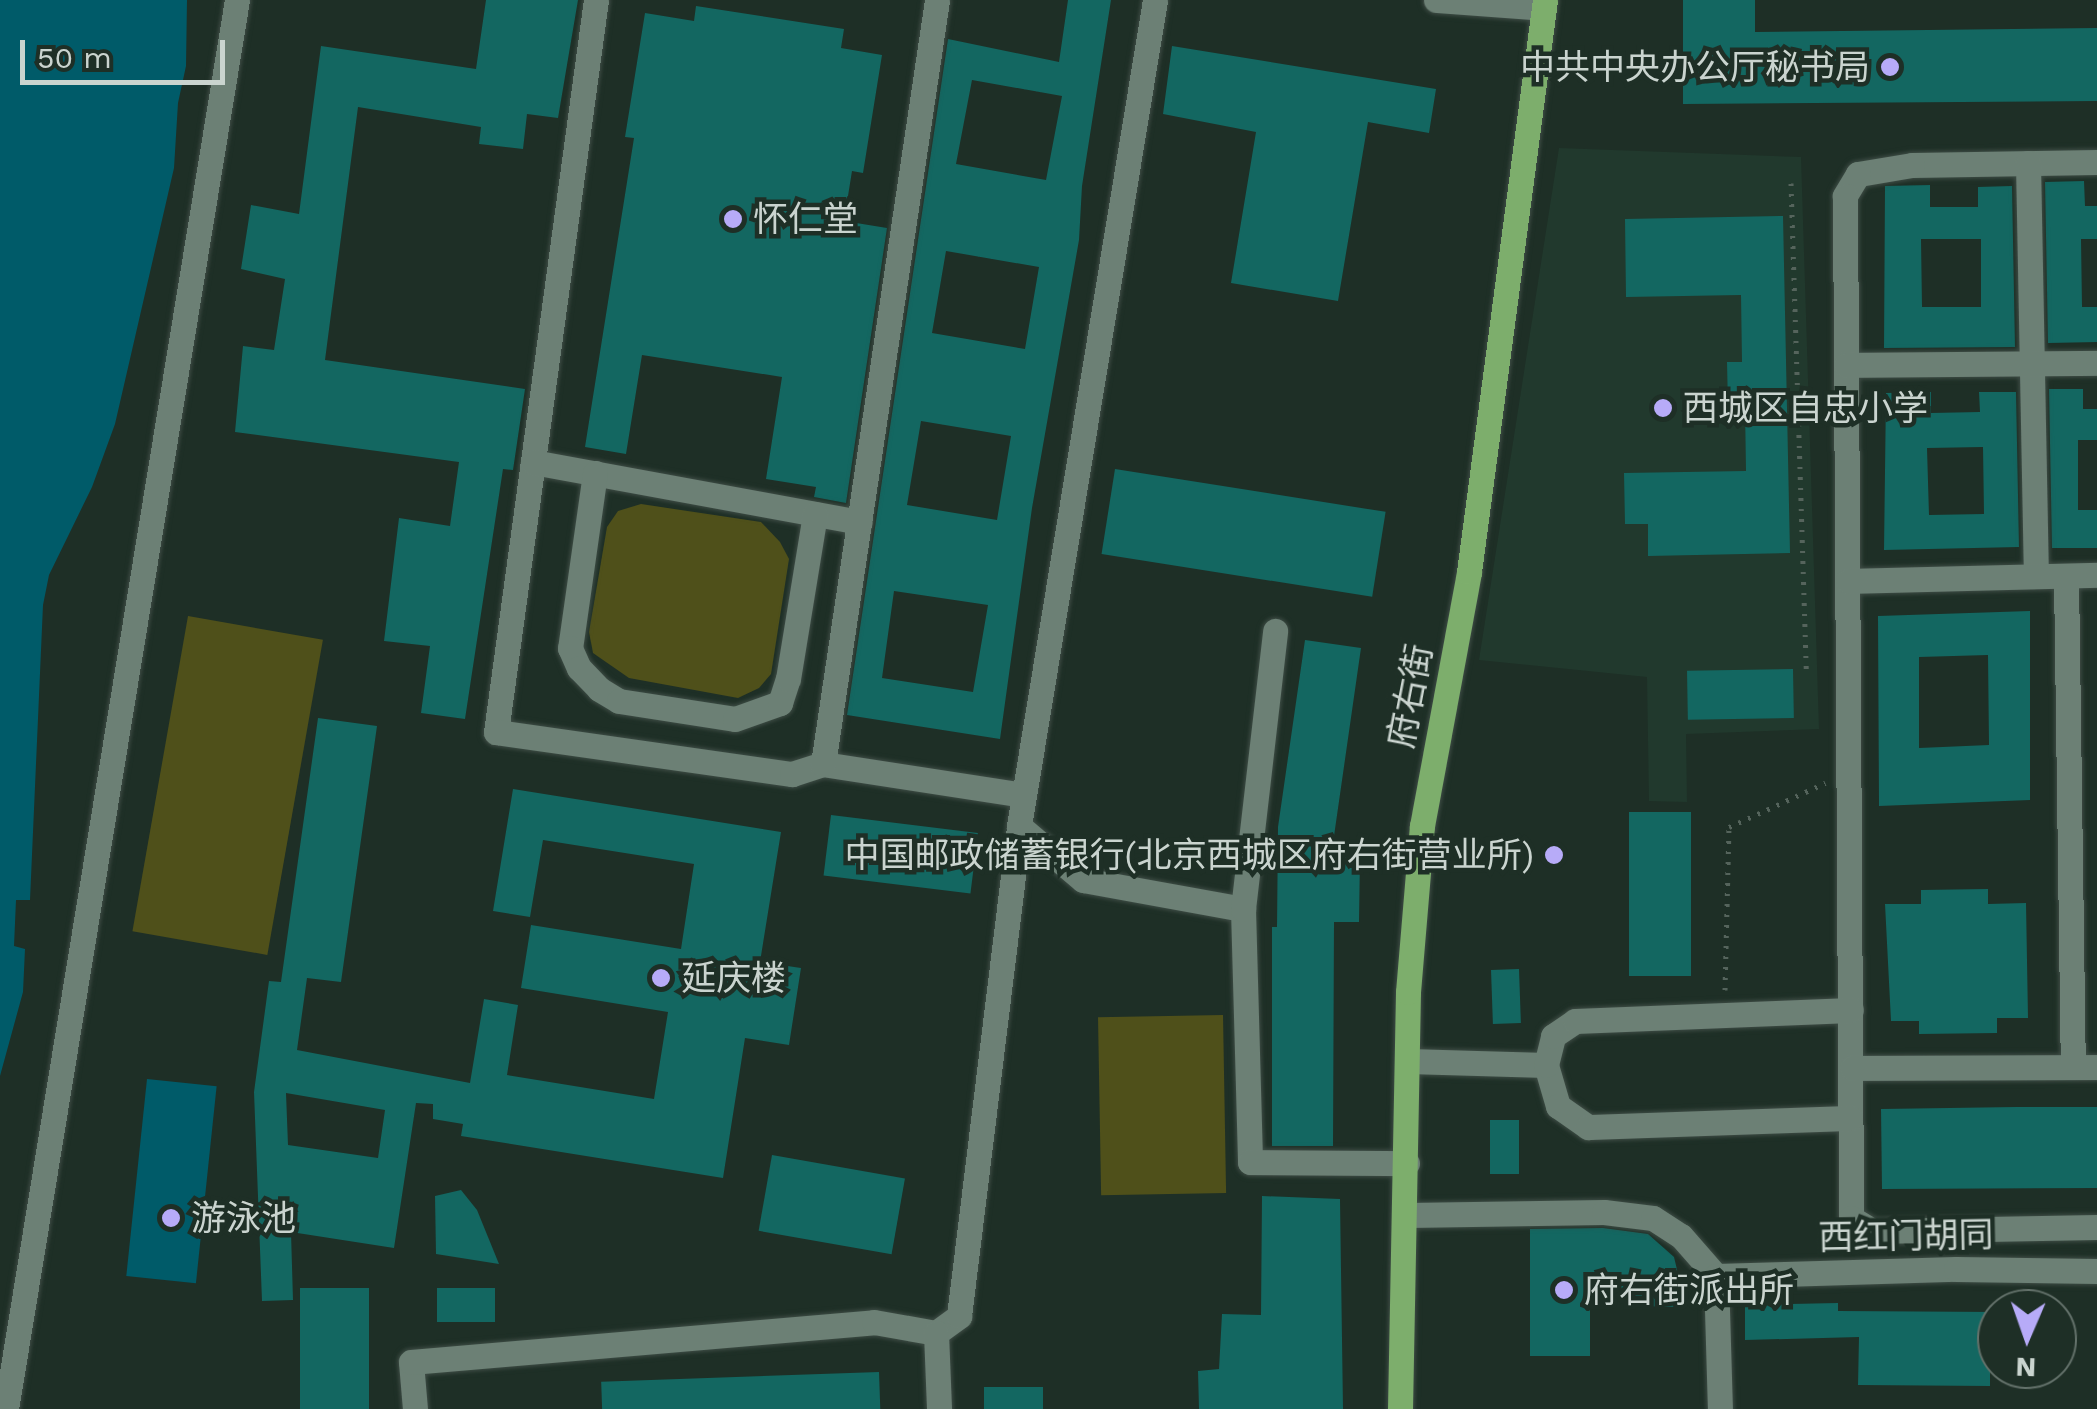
<!DOCTYPE html>
<meta charset="utf-8">
<style>
body{margin:0}
#map{position:relative;width:2097px;height:1409px;overflow:hidden;background:#1e2f26;font-family:"Work Sans","Noto Sans SC",sans-serif}
div>[style]{position:absolute}
.built>*{inset:0;background:#21392d}
.green>*{inset:0;background:#4f501a;transform-origin:0 0}
.water>*{inset:0;background:#005b69;transform-origin:0 0}
.building>*{inset:0;background:#136761;transform-origin:0 0}
.path>*{height:5px;margin-top:-2.5px;transform-origin:0;background:repeating-linear-gradient(90deg,#55645c 0 2.5px,transparent 0 10.5px)}
.roads{filter:drop-shadow(0 0 2px #3e4c45) drop-shadow(0 0 2px #3e4c45)}
.minor>*{height:25px;margin:-12.5px;padding:0 12.5px;transform-origin:12.5px;border-radius:12.5px;background:#6c8075}
.major>*{height:25px;margin:-12.5px;padding:0 12.5px;transform-origin:12.5px;border-radius:12.5px;background:#7dae6c}
.dots>*{width:28px;height:28px;translate:-50% -50%;box-sizing:border-box;border:5px solid #1e2f26;border-radius:50%}
span{translate:-50% -50%;white-space:nowrap;text-align:center;line-height:1.15;-webkit-text-stroke:9px #1e2f26;paint-order:stroke}
.poi-label{font-size:35px;color:#cad4cf}
.right{translate:-100% -50%;text-align:right}
.left{translate:0 -50%;text-align:left}
.street-label{font-size:35px;color:#cad4cf}
.north{position:absolute;left:1977px;top:1289px;width:100px;height:100px;box-sizing:border-box;background:#1e2f26;border:2px solid #63716a;border-radius:50%;rotate:182deg;font-size:28px;font-weight:700;line-height:40px;text-align:center;color:#cad4cf}
.north::after{content:'';display:block;margin:auto;width:35px;height:45px;background:#b7abf8;clip-path:polygon(50% 0,100% 100%,50% 72%,0 100%)}
.scale{position:absolute;left:20px;top:40px;width:205px;height:45px;box-sizing:border-box;border:5px solid #cad4cf;border-top:0;padding-left:12px;font-size:30px;line-height:35px;white-space:nowrap;color:#cad4cf;-webkit-text-stroke:8px #1e2f26;paint-order:stroke}
</style>
<div id="map">
<div class="built">
<i style="clip-path:polygon(1559px 148px,1801px 157px,1819px 729px,1686px 734px,1687px 802px,1649px 801px,1647px 677px,1479px 660px)"></i>
</div>
<div class="green">
<i style="clip-path:polygon(641px 504px,761px 522px,780px 542px,789px 559px,771px 674px,759px 688px,738px 698px,629px 678px,593px 653px,589px 632px,607px 527px,618px 511px)"></i>
<i style="left:188px;top:616px;width:137px;height:320px;rotate:10deg"></i>
<i style="left:1223px;top:1015px;width:178px;height:125px;rotate:89deg"></i>
</div>
<div class="water">
<i style="clip-path:polygon(0 0,187px 0,186px 66px,178px 103px,174px 168px,115px 424px,92px 487px,49px 575px,43px 605px,30px 900px,16px 900px,14px 946px,25px 949px,23px 992px,0 1076px)"></i>
<i style="left:147px;top:1079px;width:70px;height:198px;rotate:6deg"></i>
</div>
<div class="building">
<i style="clip-path:polygon(486px 0,578px 0,558px 118px,527px 114px,523px 149px,479px 144px,481px 127px,358px 107px,325px 360px,525px 389px,513px 470px,503px 469px,465px 719px,421px 713px,430px 646px,384px 641px,399px 518px,450px 526px,459px 462px,235px 432px,243px 346px,274px 350px,285px 279px,241px 269px,251px 205px,299px 214px,321px 46px,476px 69px)"></i>
<i style="clip-path:polygon(evenodd,1068px 0,1111px 0,1082px 186px,1079px 240px,1032px 508px,1000px 739px,847px 715px,948px 39px,1059px 62px,1068px 0,972px 80px,1062px 96px,1046px 180px,956px 164px,972px 80px,1068px 0,946px 251px,1039px 267px,1025px 349px,932px 333px,946px 251px,1068px 0,921px 421px,1011px 436px,997px 520px,907px 505px,921px 421px,1068px 0,894px 591px,988px 605px,973px 692px,882px 678px,894px 591px)"></i>
<i style="clip-path:polygon(1683px 0,1755px 0,1755px 32px,2097px 28px,2097px 101px,1683px 104px)"></i>
<i style="clip-path:polygon(696px 6px,844px 29px,841px 48px,882px 55px,863px 173px,852px 171px,844px 221px,887px 228px,846px 503px,814px 497px,816px 487px,766px 479px,782px 377px,642px 355px,626px 454px,585px 447px,634px 138px,625px 137px,645px 13px,694px 21px)"></i>
<i style="clip-path:polygon(1172px 46px,1436px 89px,1429px 133px,1368px 122px,1338px 301px,1231px 283px,1256px 132px,1163px 114px)"></i>
<i style="clip-path:polygon(2084px 181px,2085px 206px,2097px 206px,2097px 239px,2081px 239px,2082px 307px,2097px 307px,2097px 342px,2048px 343px,2045px 182px)"></i>
<i style="clip-path:polygon(evenodd,1930px 185px,1930px 207px,1978px 207px,1978px 187px,2012px 186px,2015px 347px,1884px 348px,1885px 186px,1930px 185px,1921px 239px,1981px 239px,1981px 307px,1922px 307px,1921px 239px)"></i>
<i style="clip-path:polygon(1783px 216px,1790px 553px,1648px 556px,1648px 524px,1625px 524px,1624px 473px,1746px 471px,1745px 407px,1728px 407px,1727px 362px,1742px 362px,1741px 295px,1626px 297px,1625px 219px)"></i>
<i style="clip-path:polygon(2049px 389px,2083px 389px,2083px 409px,2097px 409px,2097px 440px,2078px 440px,2078px 510px,2097px 510px,2097px 548px,2052px 548px)"></i>
<i style="clip-path:polygon(evenodd,1931px 392px,1931px 413px,1980px 412px,1979px 392px,2016px 392px,2019px 547px,1884px 550px,1886px 393px,1931px 392px,1983px 447px,1984px 514px,1929px 515px,1927px 448px,1983px 447px)"></i>
<i style="left:1115px;top:469px;width:274px;height:86px;rotate:9deg"></i>
<i style="clip-path:polygon(evenodd,2030px 611px,2030px 800px,1879px 806px,1878px 616px,2030px 611px,1988px 655px,1989px 745px,1919px 748px,1919px 657px,1988px 655px)"></i>
<i style="clip-path:polygon(1305px 640px,1361px 648px,1331px 857px,1360px 857px,1359px 922px,1334px 922px,1333px 1146px,1272px 1146px,1272px 927px,1277px 927px,1278px 827px)"></i>
<i style="left:1793px;top:669px;width:49px;height:106px;rotate:89deg"></i>
<i style="clip-path:polygon(evenodd,318px 718px,377px 726px,341px 982px,307px 978px,297px 1050px,470px 1083px,484px 999px,518px 1005px,507px 1075px,654px 1099px,668px 1012px,521px 988px,531px 925px,681px 949px,694px 864px,543px 840px,530px 917px,493px 911px,513px 789px,781px 832px,760px 962px,801px 968px,789px 1045px,745px 1038px,723px 1178px,461px 1136px,463px 1124px,433px 1119px,433px 1104px,416px 1103px,394px 1248px,291px 1232px,293px 1300px,262px 1301px,254px 1092px,269px 981px,281px 982px,318px 718px,286px 1093px,385px 1110px,378px 1158px,288px 1145px,286px 1093px)"></i>
<i style="left:1629px;top:812px;width:62px;height:164px"></i>
<i style="left:831px;top:815px;width:148px;height:61px;rotate:7deg"></i>
<i style="clip-path:polygon(1988px 889px,1988px 904px,2026px 903px,2028px 1018px,1997px 1018px,1997px 1033px,1919px 1034px,1919px 1021px,1891px 1021px,1885px 904px,1921px 904px,1921px 890px)"></i>
<i style="left:1519px;top:969px;width:54px;height:28px;rotate:88deg"></i>
<i style="clip-path:polygon(2016px 1107px,2097px 1107px,2097px 1188px,1882px 1189px,1881px 1109px)"></i>
<i style="left:1490px;top:1120px;width:29px;height:54px"></i>
<i style="left:772px;top:1155px;width:135px;height:77px;rotate:10deg"></i>
<i style="clip-path:polygon(461px 1190px,477px 1210px,499px 1264px,436px 1254px,435px 1196px)"></i>
<i style="clip-path:polygon(1262px 1196px,1340px 1199px,1343px 1409px,1199px 1409px,1198px 1371px,1219px 1369px,1222px 1314px,1261px 1315px)"></i>
<i style="clip-path:polygon(1603px 1228px,1648px 1234px,1674px 1257px,1686px 1307px,1631px 1306px,1631px 1288px,1590px 1290px,1590px 1356px,1530px 1356px,1530px 1229px)"></i>
<i style="left:300px;top:1288px;width:69px;height:121px"></i>
<i style="left:437px;top:1288px;width:58px;height:34px"></i>
<i style="clip-path:polygon(1838px 1303px,1838px 1311px,1997px 1312px,1997px 1357px,1990px 1357px,1990px 1386px,1858px 1385px,1859px 1337px,1745px 1340px,1745px 1305px)"></i>
<i style="left:879px;top:1372px;width:37px;height:278px;rotate:88deg"></i>
<i style="left:984px;top:1387px;width:59px;height:22px"></i>
</div>
<div class="path">
<i style="left:1791px;top:183px;width:486px;rotate:88.2deg"></i>
<i style="left:1725px;top:990px;width:163px;rotate:-88.6deg"></i>
<i style="left:1729px;top:827px;width:106px;rotate:-24.6deg"></i>
</div>
<div class="roads">
<div class="minor">
<i style="left:596px;top:0;width:739px;rotate:97.78deg"></i>
<i style="left:496px;top:732px;width:299px;rotate:8.1deg"></i>
<i style="left:792px;top:774px;width:33px;rotate:-18deg"></i>
<i style="left:823px;top:764px;width:203px;rotate:8.8deg"></i>
<i style="left:1436px;top:0;width:108px;rotate:4.2deg"></i>
<i style="left:2097px;top:162px;width:185px;rotate:179.1deg"></i>
<i style="left:1912px;top:165px;width:55px;rotate:170.5deg"></i>
<i style="left:1858px;top:174px;width:26px;rotate:121deg"></i>
<i style="left:1845px;top:196px;width:1022px;rotate:89.66deg"></i>
<i style="left:1851px;top:1218px;width:26px;rotate:31deg"></i>
<i style="left:1873px;top:1231px;width:224px;rotate:-1deg"></i>
<i style="left:2028px;top:163px;width:413px;rotate:88.9deg"></i>
<i style="left:1846px;top:365px;width:251px;rotate:-0.5deg"></i>
<i style="left:533px;top:462px;width:332px;rotate:10.4deg"></i>
<i style="left:595px;top:473px;width:177px;rotate:98.1deg"></i>
<i style="left:570px;top:648px;width:22px;rotate:66deg"></i>
<i style="left:579px;top:668px;width:29px;rotate:46deg"></i>
<i style="left:599px;top:689px;width:23px;rotate:31deg"></i>
<i style="left:619px;top:701px;width:117px;rotate:8.8deg"></i>
<i style="left:735px;top:719px;width:48px;rotate:-19.6deg"></i>
<i style="left:780px;top:703px;width:25px;rotate:-72deg"></i>
<i style="left:788px;top:679px;width:167px;rotate:-80.7deg"></i>
<i style="left:2066px;top:576px;width:491px;rotate:89.2deg"></i>
<i style="left:1848px;top:581px;width:249px;rotate:-1.4deg"></i>
<i style="left:823px;top:764px;width:772px;rotate:-81.51deg"></i>
<i style="left:1019px;top:826px;width:84px;rotate:40.2deg"></i>
<i style="left:1083px;top:880px;width:163px;rotate:10.3deg"></i>
<i style="left:1243px;top:909px;width:253px;rotate:88.4deg"></i>
<i style="left:1250px;top:1162px;width:157px;rotate:0.4deg"></i>
<i style="left:1243px;top:909px;width:280px;rotate:-83.4deg"></i>
<i style="left:1408px;top:1061px;width:138px;rotate:1.7deg"></i>
<i style="left:1546px;top:1065px;width:43px;rotate:73.7deg"></i>
<i style="left:1558px;top:1106px;width:37px;rotate:35deg"></i>
<i style="left:1588px;top:1127px;width:262px;rotate:-2deg"></i>
<i style="left:1546px;top:1065px;width:30px;rotate:-76deg"></i>
<i style="left:1553px;top:1036px;width:27px;rotate:-34deg"></i>
<i style="left:1575px;top:1021px;width:276px;rotate:-2.3deg"></i>
<i style="left:1852px;top:1068px;width:245px;rotate:-0.2deg"></i>
<i style="left:1407px;top:1215px;width:197px;rotate:-0.9deg"></i>
<i style="left:1604px;top:1212px;width:49px;rotate:7deg"></i>
<i style="left:1653px;top:1218px;width:33px;rotate:33deg"></i>
<i style="left:1681px;top:1236px;width:53px;rotate:48.8deg"></i>
<i style="left:1716px;top:1276px;width:133px;rotate:88.3deg"></i>
<i style="left:1716px;top:1276px;width:240px;rotate:-1.7deg"></i>
<i style="left:1956px;top:1269px;width:141px;rotate:0.8deg"></i>
<i style="left:936px;top:1333px;width:29px;rotate:-36deg"></i>
<i style="left:959px;top:1316px;width:494px;rotate:-83deg"></i>
<i style="left:1019px;top:826px;width:837px;rotate:-80.65deg"></i>
<i style="left:6px;top:1409px;width:1428px;rotate:-80.69deg"></i>
<i style="left:415px;top:1409px;width:47px;rotate:-94.9deg"></i>
<i style="left:411px;top:1362px;width:465px;rotate:-4.9deg"></i>
<i style="left:874px;top:1322px;width:63px;rotate:10.1deg"></i>
<i style="left:936px;top:1333px;width:76px;rotate:87.7deg"></i>
</div>
<div class="major">
<i style="left:1400px;top:1409px;width:417px;rotate:-88.9deg"></i>
<i style="left:1408px;top:992px;width:167px;rotate:-85.2deg"></i>
<i style="left:1422px;top:826px;width:258px;rotate:-79.5deg"></i>
<i style="left:1469px;top:572px;width:577px;rotate:-82.43deg"></i>
</div>
</div>
<div class="dots">
<i style="left:1890px;top:67px;background:#b7abf8"></i>
<i style="left:733px;top:219px;background:#b7abf8"></i>
<i style="left:1663px;top:408px;background:#b7abf8"></i>
<i style="left:1554px;top:855px;background:#b7abf8"></i>
<i style="left:661px;top:978px;background:#b7abf8"></i>
<i style="left:171px;top:1218px;background:#b7abf8"></i>
<i style="left:1564px;top:1290px;background:#b7abf8"></i>
</div>
<div class="poi-label">
<span class="right" style="left:1870px;top:67px">中共中央办公厅秘书局</span>
<span class="left" style="left:753px;top:219px">怀仁堂</span>
<span class="left" style="left:1683px;top:408px">西城区自忠小学</span>
<span class="right" style="left:1534px;top:855px">中国邮政储蓄银行(北京西城区府右街营业所)</span>
<span class="left" style="left:681px;top:978px">延庆楼</span>
<span class="left" style="left:191px;top:1218px">游泳池</span>
<span class="left" style="left:1584px;top:1290px">府右街派出所</span>
</div>
<div class="street-label">
<span style="left:1410px;top:696px;rotate:-79deg">府右街</span>
<span style="left:1906px;top:1236px;rotate:-1deg">西红门胡同</span>
</div>
<div class="north">N</div>
<div class="scale">50 m</div>
</div>
